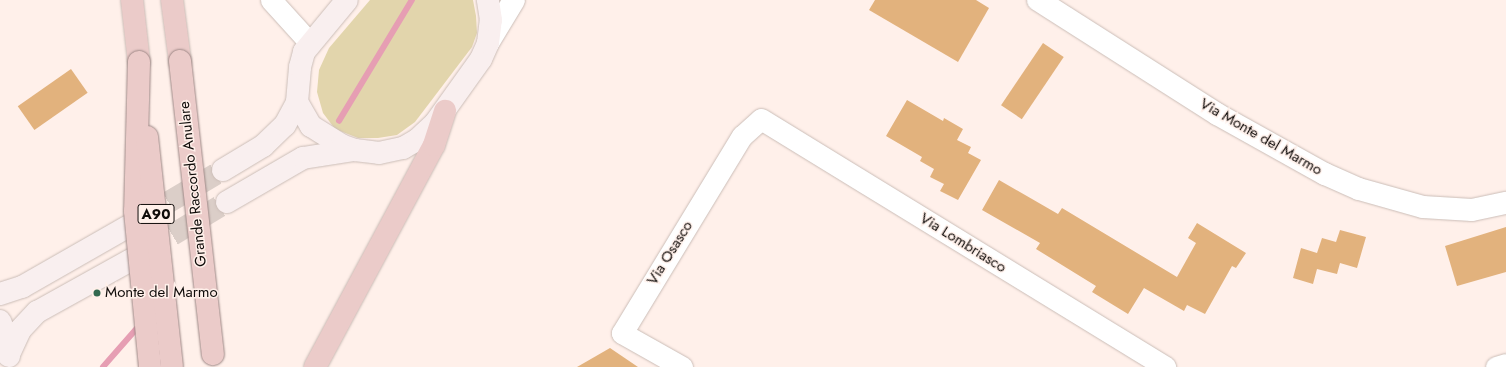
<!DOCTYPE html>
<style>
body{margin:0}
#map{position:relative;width:1506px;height:367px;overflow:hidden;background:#fff0ea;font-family:Jost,sans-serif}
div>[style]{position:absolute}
.green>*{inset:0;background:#e2d5ac}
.stream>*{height:5.5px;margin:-2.75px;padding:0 2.75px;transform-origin:2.75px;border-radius:2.75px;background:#e69eb3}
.building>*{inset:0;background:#e2b27d;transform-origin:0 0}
.secondary-tunnel>*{height:22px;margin-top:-11px;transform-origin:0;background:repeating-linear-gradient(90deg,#dbcec8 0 22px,transparent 0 33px)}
.roads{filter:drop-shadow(0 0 1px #cbbdb7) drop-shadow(0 0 1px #cbbdb7)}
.minor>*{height:21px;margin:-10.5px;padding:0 10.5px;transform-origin:10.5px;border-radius:10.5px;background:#fff}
.tertiary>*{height:22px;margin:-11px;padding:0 11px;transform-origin:11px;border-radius:11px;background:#fff}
.secondary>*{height:22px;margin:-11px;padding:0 11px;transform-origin:11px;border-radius:11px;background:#f9efef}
.motorway>*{height:22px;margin:-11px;padding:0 11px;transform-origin:11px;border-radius:11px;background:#ebcbc9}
.bridges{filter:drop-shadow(0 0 1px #9e8886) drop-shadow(0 0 1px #9e8886)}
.motorway-bridge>*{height:22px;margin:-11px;padding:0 11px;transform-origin:11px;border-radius:11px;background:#ebcbc9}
.dots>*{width:11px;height:11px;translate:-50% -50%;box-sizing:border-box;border:2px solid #fff0ea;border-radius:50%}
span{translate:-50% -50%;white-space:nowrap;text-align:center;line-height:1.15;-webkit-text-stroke:3px #fff0ea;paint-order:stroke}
.shield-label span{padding:1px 3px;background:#fff0ea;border:1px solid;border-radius:3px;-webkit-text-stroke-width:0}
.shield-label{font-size:14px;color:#100c0a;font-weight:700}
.street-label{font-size:15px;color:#100c0a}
.poi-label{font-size:15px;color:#100c0a}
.left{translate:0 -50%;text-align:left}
</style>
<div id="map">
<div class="green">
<i style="clip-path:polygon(370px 0,473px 0,476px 16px,477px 33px,472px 47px,415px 122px,397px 135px,378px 138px,358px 138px,335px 129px,323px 113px,317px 92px,319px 70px,329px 48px)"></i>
</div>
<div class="stream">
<i style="left:339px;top:121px;width:141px;rotate:-58.9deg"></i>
<i style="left:103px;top:367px;width:53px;rotate:-48.8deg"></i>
</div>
<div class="building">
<i style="clip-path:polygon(875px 0,976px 0,989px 8px,958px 62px,869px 10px)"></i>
<i style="left:1043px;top:43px;width:25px;height:75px;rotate:34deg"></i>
<i style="left:71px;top:69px;width:29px;height:65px;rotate:55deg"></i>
<i style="clip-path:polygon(907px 100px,943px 121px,944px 118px,963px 129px,957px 140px,971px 147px,968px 153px,981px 160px,958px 200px,940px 191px,944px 184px,930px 177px,934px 169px,920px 161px,922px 157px,886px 136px)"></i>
<i style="clip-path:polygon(999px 180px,1058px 214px,1062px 208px,1177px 277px,1196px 243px,1188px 238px,1197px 223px,1246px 253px,1236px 268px,1232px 266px,1205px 314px,1187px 305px,1184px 311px,1144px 288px,1128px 314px,1092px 292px,1096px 286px,1036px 249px,1040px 243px,982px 210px)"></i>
<i style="clip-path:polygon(1506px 227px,1506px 272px,1457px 286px,1445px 246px)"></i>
<i style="clip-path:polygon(1340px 230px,1366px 237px,1357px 268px,1340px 263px,1337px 274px,1317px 269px,1313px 284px,1293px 278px,1301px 248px,1317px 253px,1322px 238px,1336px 242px)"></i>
<i style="clip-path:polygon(610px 348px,638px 367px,577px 367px)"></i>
</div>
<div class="secondary-tunnel">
<i style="left:140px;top:219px;width:96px;rotate:-30.6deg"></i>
<i style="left:144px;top:252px;width:97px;rotate:-31.1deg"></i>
</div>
<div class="roads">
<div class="minor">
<i style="left:271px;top:0;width:58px;rotate:47.8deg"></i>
<i style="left:682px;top:367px;width:69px;rotate:-150.5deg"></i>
<i style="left:622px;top:333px;width:231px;rotate:-58.7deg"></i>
<i style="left:742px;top:136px;width:25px;rotate:-42deg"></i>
<i style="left:761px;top:119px;width:474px;rotate:31.5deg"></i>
<i style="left:1496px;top:367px;width:10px;rotate:-17deg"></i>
</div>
<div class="tertiary">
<i style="left:1038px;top:0;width:212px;rotate:32.5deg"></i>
<i style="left:1217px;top:114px;width:124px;rotate:29.1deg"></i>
<i style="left:1325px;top:174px;width:37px;rotate:24deg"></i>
<i style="left:1359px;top:189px;width:66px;rotate:15.7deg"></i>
<i style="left:1423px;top:207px;width:49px;rotate:3.5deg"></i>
<i style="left:1472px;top:210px;width:35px;rotate:-12deg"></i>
<i style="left:488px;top:43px;width:50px;rotate:-58.8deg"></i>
</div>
<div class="secondary">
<i style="left:297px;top:102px;width:28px;rotate:60deg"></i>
<i style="left:311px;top:126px;width:36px;rotate:32deg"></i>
<i style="left:341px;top:145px;width:15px;rotate:20deg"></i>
<i style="left:355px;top:150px;width:24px;rotate:7deg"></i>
<i style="left:379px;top:153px;width:25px;rotate:-12deg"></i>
<i style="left:403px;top:148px;width:16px;rotate:-30deg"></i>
<i style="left:417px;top:140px;width:26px;rotate:-43deg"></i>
<i style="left:436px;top:122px;width:77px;rotate:-54.5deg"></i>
<i style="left:481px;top:59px;width:17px;rotate:-66deg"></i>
<i style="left:488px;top:43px;width:23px;rotate:-83deg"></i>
<i style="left:491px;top:20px;width:20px;rotate:-99deg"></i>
<i style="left:223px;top:170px;width:47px;rotate:-31deg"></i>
<i style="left:263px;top:146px;width:30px;rotate:-44deg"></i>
<i style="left:285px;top:125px;width:26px;rotate:-62deg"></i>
<i style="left:297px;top:102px;width:35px;rotate:-85deg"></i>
<i style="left:300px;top:67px;width:16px;rotate:-75deg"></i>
<i style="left:304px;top:52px;width:67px;rotate:-50.4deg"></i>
<i style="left:227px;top:202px;width:88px;rotate:-30.1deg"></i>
<i style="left:303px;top:158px;width:52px;rotate:-8.9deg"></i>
<i style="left:0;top:294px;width:23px;rotate:-18deg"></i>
<i style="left:22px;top:287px;width:121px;rotate:-29.7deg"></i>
<i style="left:0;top:321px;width:22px;rotate:69deg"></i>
<i style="left:8px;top:342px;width:14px;rotate:86deg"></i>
<i style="left:9px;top:354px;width:26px;rotate:-65deg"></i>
<i style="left:20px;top:330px;width:25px;rotate:-47deg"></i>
<i style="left:37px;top:312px;width:107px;rotate:-29deg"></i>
</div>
<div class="motorway">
<i style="left:132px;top:0;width:62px;rotate:83.6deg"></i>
<i style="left:172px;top:0;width:62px;rotate:82.5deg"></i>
<i style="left:315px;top:367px;width:252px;rotate:-61.8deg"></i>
<i style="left:434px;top:145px;width:36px;rotate:-72deg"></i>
</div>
</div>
<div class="bridges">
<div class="motorway-bridge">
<i style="left:180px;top:61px;width:295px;rotate:83.6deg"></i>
<i style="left:139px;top:62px;width:149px;rotate:91.5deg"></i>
<i style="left:135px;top:211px;width:157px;rotate:84.5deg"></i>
<i style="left:147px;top:137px;width:230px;rotate:83.8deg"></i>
</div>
</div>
<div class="dots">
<i style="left:97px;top:293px;background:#336950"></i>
</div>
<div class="shield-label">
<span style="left:156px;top:214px">A90</span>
</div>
<div class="street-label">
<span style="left:1261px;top:137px;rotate:30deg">Via Monte del Marmo</span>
<span style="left:193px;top:184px;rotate:-96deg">Grande Raccordo Anulare</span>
<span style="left:963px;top:243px;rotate:32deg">Via Lombriasco</span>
<span style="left:670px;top:253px;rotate:-58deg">Via Osasco</span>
</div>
<div class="poi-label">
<span class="left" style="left:105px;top:293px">Monte del Marmo</span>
</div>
</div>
